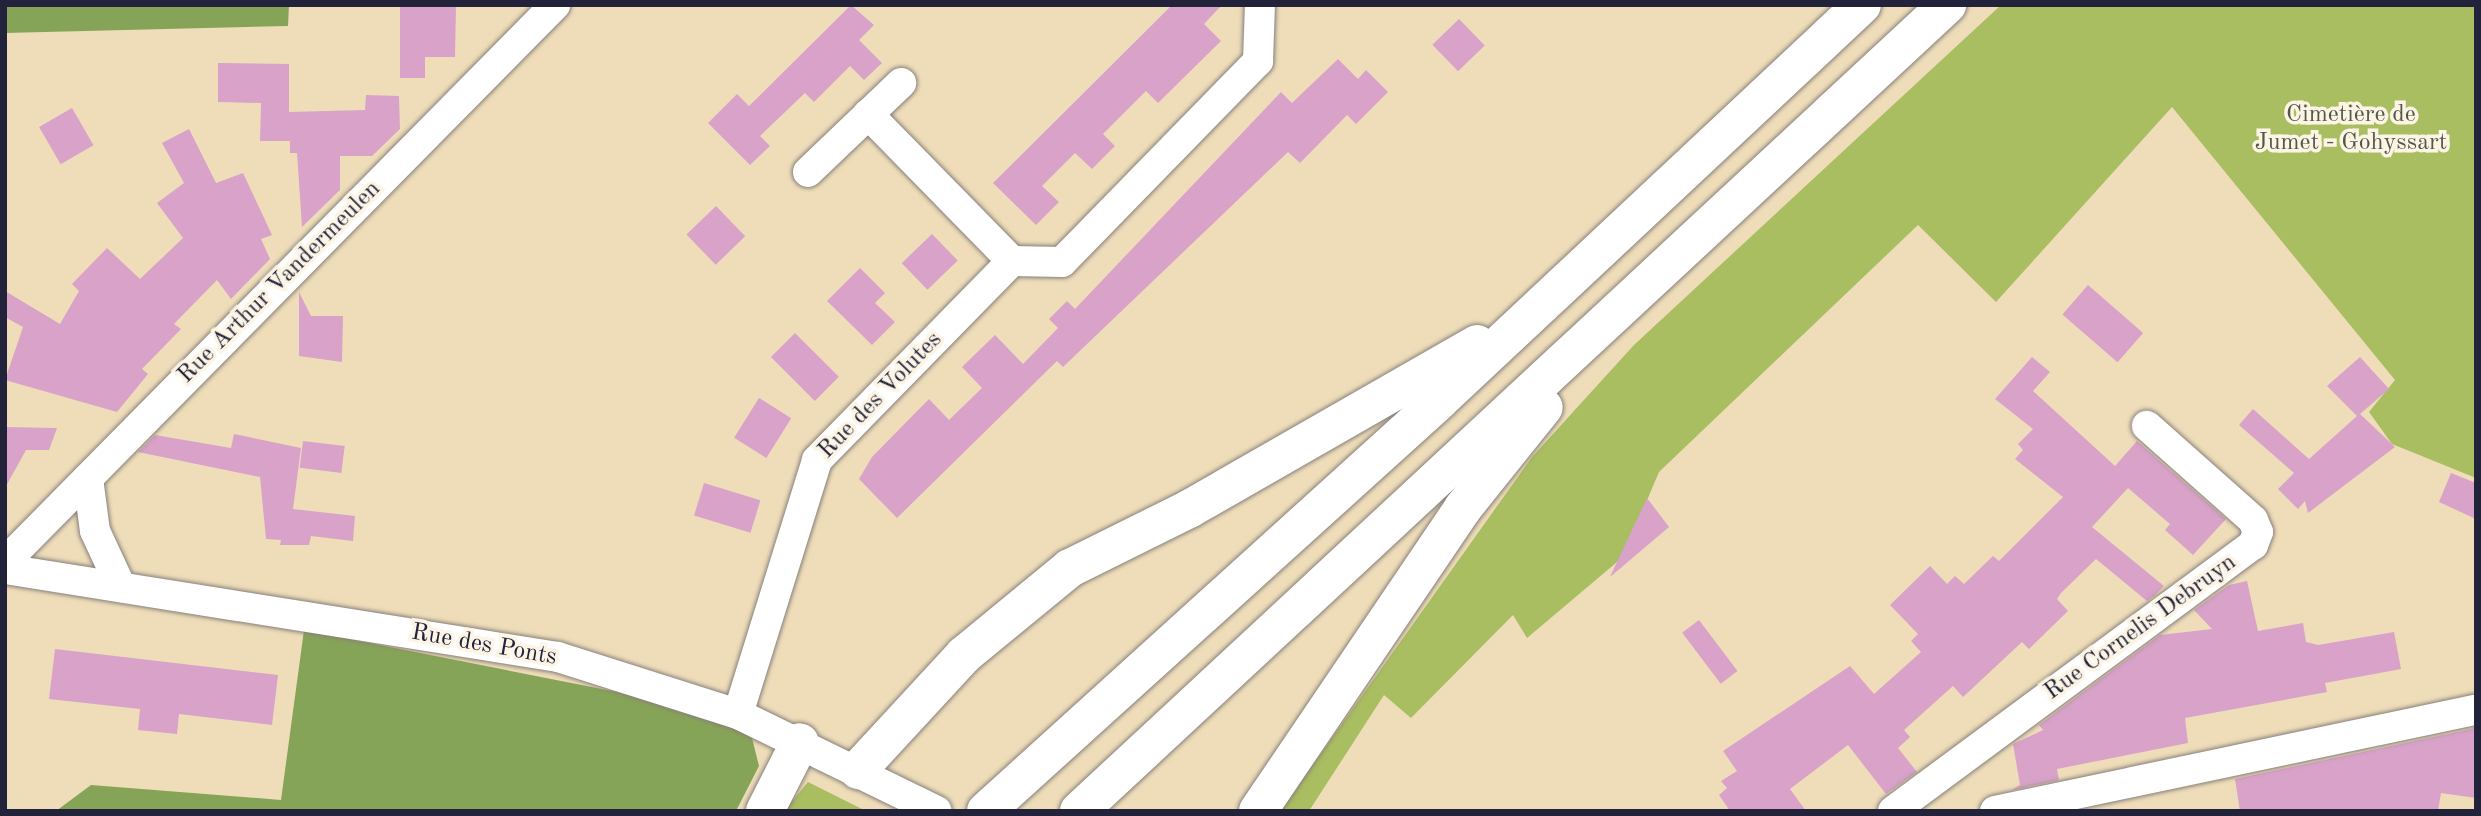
<!DOCTYPE html>
<meta charset="utf-8">
<style>
body{margin:0}
#map{position:relative;width:2481px;height:816px;overflow:hidden;background:#efddba;font-family:"Old Standard TT",serif}
div>[style]{position:absolute}
.green>*{inset:0;background:#a9bd61}
.forest>*{inset:0;background:#86a457}
.building>*{inset:0;background:#d8a2c9;transform-origin:0 0}
.roads{filter:drop-shadow(0 0 2px #88807a) drop-shadow(0 0 2px #88807a)}
.street>*{height:30px;margin:-15px;padding:0 15px;transform-origin:15px;border-radius:15px;background:#fff}
.highway>*{height:38px;margin:-19px;padding:0 19px;transform-origin:19px;border-radius:19px;background:#fff}
span{translate:-50% -50%;white-space:nowrap;text-align:center;line-height:1.15;-webkit-text-stroke:7px #fcf5e5;paint-order:stroke}
.park-label{font-size:24px;color:#515848}
.street-label{font-size:24px;color:#22223b}
.frame{position:absolute;inset:0;border:7px solid #22223b;pointer-events:none}
</style>
<div id="map">
<div class="green">
<i style="clip-path:polygon(2001px 5px,2476px 5px,2476px 478px,2392px 444px,2369px 412px,2395px 380px,2172px 107px,1996px 302px,1918px 225px,1659px 472px,1623px 557px,1527px 638px,1513px 615px,1411px 718px,1384px 695px,1309px 811px,1280px 811px,1532px 457px,1634px 345px)"></i>
<i style="clip-path:polygon(808px 782px,866px 811px,784px 811px)"></i>
</div>
<div class="forest">
<i style="clip-path:polygon(5px 5px,289px 5px,288px 26px,5px 33px)"></i>
<i style="clip-path:polygon(304px 630px,617px 692px,750px 730px,759px 766px,736px 811px,56px 811px,91px 785px,281px 800px)"></i>
</div>
<div class="building">
<i style="clip-path:polygon(400px 5px,456px 5px,455px 57px,425px 57px,425px 78px,400px 78px)"></i>
<i style="clip-path:polygon(851px 5px,874px 25px,859px 40px,882px 63px,864px 80px,850px 66px,814px 102px,805px 93px,760px 136px,770px 146px,750px 165px,708px 123px,737px 94px,749px 106px)"></i>
<i style="clip-path:polygon(1172px 5px,1222px 5px,1204px 24px,1221px 41px,1158px 103px,1146px 91px,1103px 134px,1115px 146px,1092px 169px,1075px 153px,1042px 186px,1059px 202px,1036px 225px,993px 183px)"></i>
<i style="left:1459px;top:19px;width:37px;height:37px;rotate:46deg"></i>
<i style="clip-path:polygon(1338px 59px,1358px 79px,1366px 70px,1388px 92px,1356px 124px,1347px 115px,1300px 163px,1288px 152px,1063px 367px,1057px 361px,897px 518px,859px 479px,872px 457px,929px 399px,949px 420px,982px 388px,962px 367px,995px 335px,1023px 364px,1058px 328px,1049px 319px,1067px 301px,1075px 309px,1281px 92px,1292px 103px)"></i>
<i style="clip-path:polygon(218px 63px,289px 64px,289px 112px,365px 110px,366px 95px,399px 96px,400px 129px,372px 156px,340px 156px,340px 190px,302px 227px,297px 153px,290px 153px,290px 141px,260px 141px,261px 103px,218px 102px)"></i>
<i style="left:72px;top:108px;width:43px;height:38px;rotate:60deg"></i>
<i style="clip-path:polygon(189px 129px,216px 183px,243px 173px,272px 235px,261px 239px,270px 259px,231px 299px,217px 280px,174px 324px,181px 329px,142px 369px,148px 374px,117px 412px,5px 380px,23px 327px,5px 317px,5px 291px,60px 324px,79px 291px,72px 284px,107px 248px,140px 279px,183px 238px,157px 203px,184px 183px,162px 143px)"></i>
<i style="left:716px;top:206px;width:42px;height:41px;rotate:46deg"></i>
<i style="left:932px;top:234px;width:37px;height:42px;rotate:46deg"></i>
<i style="clip-path:polygon(860px 268px,885px 293px,875px 303px,895px 322px,872px 345px,827px 301px)"></i>
<i style="left:2088px;top:285px;width:73px;height:39px;rotate:41deg"></i>
<i style="clip-path:polygon(299px 292px,311px 316px,343px 316px,342px 362px,299px 356px)"></i>
<i style="left:795px;top:333px;width:62px;height:34px;rotate:45deg"></i>
<i style="clip-path:polygon(2032px 357px,2050px 372px,2033px 391px,2115px 466px,2137px 441px,2226px 519px,2193px 555px,2165px 530px,2170px 524px,2128px 488px,2092px 527px,2164px 586px,2154px 596px,2147px 601px,2096px 559px,2061px 593px,2057px 599px,2068px 611px,2029px 649px,2022px 642px,1963px 697px,1953px 686px,1904px 730px,1910px 737px,1898px 748px,1917px 772px,1886px 794px,1848px 745px,1790px 789px,1806px 811px,1730px 811px,1719px 795px,1727px 788px,1721px 781px,1737px 771px,1723px 751px,1850px 666px,1874px 694px,1921px 652px,1911px 641px,1918px 634px,1890px 605px,1930px 566px,1947px 584px,1955px 576px,1964px 584px,1993px 556px,1999px 561px,2063px 497px,2015px 459px,2023px 450px,2018px 444px,2033px 429px,1995px 399px)"></i>
<i style="clip-path:polygon(2360px 357px,2389px 389px,2360px 414px,2395px 447px,2308px 513px,2305px 501px,2298px 509px,2278px 489px,2294px 473px,2239px 425px,2253px 409px,2309px 459px,2357px 416px,2327px 386px)"></i>
<i style="left:759px;top:398px;width:38px;height:47px;rotate:32deg"></i>
<i style="clip-path:polygon(5px 427px,57px 428px,49px 450px,26px 450px,5px 488px)"></i>
<i style="clip-path:polygon(234px 434px,301px 448px,293px 509px,355px 516px,353px 541px,311px 536px,309px 545px,280px 545px,281px 540px,266px 539px,260px 477px,138px 452px,155px 435px,231px 448px)"></i>
<i style="left:303px;top:441px;width:42px;height:27px;rotate:7deg"></i>
<i style="clip-path:polygon(2451px 473px,2476px 483px,2476px 519px,2439px 502px)"></i>
<i style="left:704px;top:483px;width:59px;height:34px;rotate:17deg"></i>
<i style="clip-path:polygon(1647px 498px,1669px 527px,1610px 577px)"></i>
<i style="clip-path:polygon(2247px 581px,2258px 631px,2303px 623px,2306px 642px,2318px 645px,2394px 632px,2401px 669px,2325px 683px,2327px 692px,2185px 718px,2188px 743px,2057px 769px,2059px 780px,2012px 790px,2020px 785px,2013px 744px,2043px 730px,2039px 725px,2160px 635px,2212px 629px,2194px 610px,2229px 585px)"></i>
<i style="left:1699px;top:620px;width:64px;height:21px;rotate:53deg"></i>
<i style="clip-path:polygon(55px 649px,278px 675px,272px 725px,179px 714px,177px 734px,138px 730px,140px 709px,49px 699px)"></i>
<i style="clip-path:polygon(2476px 728px,2476px 798px,2441px 793px,2438px 811px,2240px 811px,2235px 779px)"></i>
</div>
<div class="roads">
<div class="street">
<i style="left:868px;top:114px;width:206px;rotate:45.6deg"></i>
<i style="left:1012px;top:261px;width:50px;rotate:1.1deg"></i>
<i style="left:1062px;top:262px;width:281px;rotate:-45.7deg"></i>
<i style="left:1258px;top:61px;width:56px;rotate:-88deg"></i>
<i style="left:808px;top:172px;width:129px;rotate:-43.7deg"></i>
<i style="left:88px;top:478px;width:53px;rotate:82.5deg"></i>
<i style="left:95px;top:531px;width:62px;rotate:65.1deg"></i>
<i style="left:5px;top:562px;width:783px;rotate:-45.36deg"></i>
<i style="left:5px;top:569px;width:560px;rotate:9.04deg"></i>
<i style="left:558px;top:657px;width:189px;rotate:17.6deg"></i>
<i style="left:738px;top:714px;width:221px;rotate:26deg"></i>
<i style="left:738px;top:714px;width:266px;rotate:-72.7deg"></i>
<i style="left:817px;top:460px;width:279px;rotate:-45.6deg"></i>
<i style="left:1893px;top:811px;width:448px;rotate:-36.5deg"></i>
<i style="left:2253px;top:545px;width:14px;rotate:-69deg"></i>
<i style="left:2258px;top:532px;width:13px;rotate:-113deg"></i>
<i style="left:2253px;top:520px;width:142px;rotate:-138.4deg"></i>
<i style="left:1995px;top:811px;width:491px;rotate:-11.9deg"></i>
</div>
<div class="highway">
<i style="left:858px;top:770px;width:156px;rotate:-47.3deg"></i>
<i style="left:964px;top:655px;width:137px;rotate:-39.4deg"></i>
<i style="left:1070px;top:568px;width:133px;rotate:-26.4deg"></i>
<i style="left:1189px;top:509px;width:332px;rotate:-29.8deg"></i>
<i style="left:765px;top:811px;width:77px;rotate:-63.1deg"></i>
<i style="left:986px;top:811px;width:612px;rotate:-42.15deg"></i>
<i style="left:1440px;top:400px;width:578px;rotate:-43.11deg"></i>
<i style="left:1079px;top:811px;width:1185px;rotate:-42.88deg"></i>
<i style="left:1258px;top:811px;width:366px;rotate:-55.9deg"></i>
<i style="left:1463px;top:508px;width:129px;rotate:-51.3deg"></i>
</div>
</div>
<div class="park-label">
<span style="left:2351px;top:130px">Cimetière de<br>Jumet - Gohyssart</span>
</div>
<div class="street-label">
<span style="left:280px;top:283px;rotate:-45deg">Rue Arthur Vandermeulen</span>
<span style="left:881px;top:396px;rotate:-46deg">Rue des Volutes</span>
<span style="left:2141px;top:628px;rotate:-36deg">Rue Cornelis Debruyn</span>
<span style="left:484px;top:646px;rotate:10deg">Rue des Ponts</span>
</div>
<div class="frame"></div>
</div>
